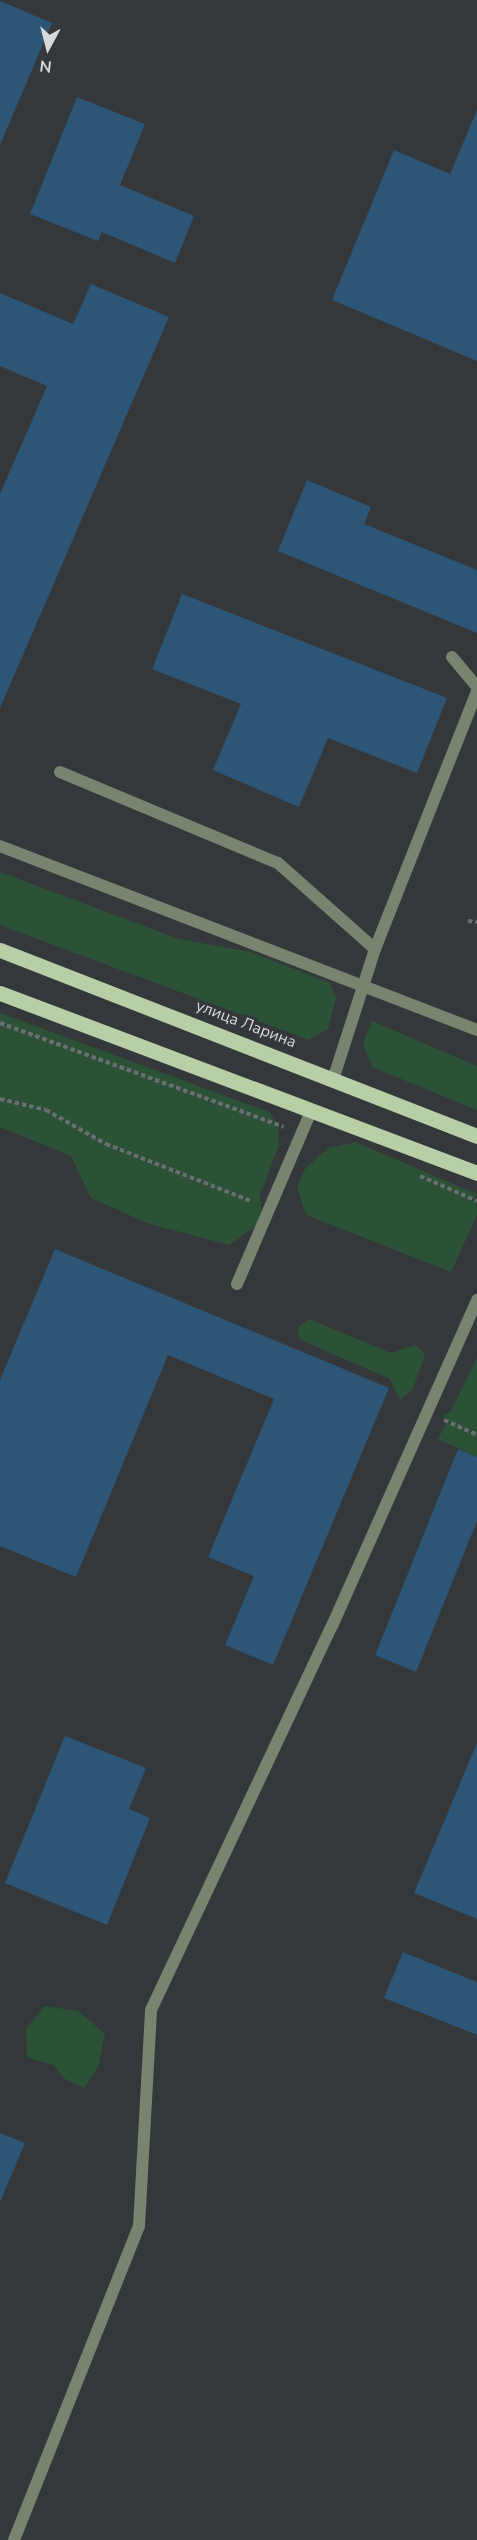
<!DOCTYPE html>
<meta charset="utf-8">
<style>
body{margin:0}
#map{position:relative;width:477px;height:2540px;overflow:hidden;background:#35383a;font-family:"Nunito Sans",sans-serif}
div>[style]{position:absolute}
.green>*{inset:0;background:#2b5236}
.building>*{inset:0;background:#2d5575}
.path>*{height:4px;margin-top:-2px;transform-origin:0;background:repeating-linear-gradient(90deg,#6b6e70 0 4.5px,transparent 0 7.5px)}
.lane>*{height:12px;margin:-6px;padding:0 6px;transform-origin:6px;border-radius:6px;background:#788370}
.primary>*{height:15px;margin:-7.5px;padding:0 7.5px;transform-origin:7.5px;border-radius:7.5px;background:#b8cea6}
span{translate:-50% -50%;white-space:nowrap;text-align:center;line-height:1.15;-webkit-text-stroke:6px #35383a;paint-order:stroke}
.street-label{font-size:16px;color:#d6d8da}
.north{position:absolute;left:18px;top:18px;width:60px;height:60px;-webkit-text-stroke:4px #35383a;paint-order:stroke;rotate:187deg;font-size:16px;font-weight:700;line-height:24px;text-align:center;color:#d6d8da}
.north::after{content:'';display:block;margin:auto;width:21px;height:27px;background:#d6d8da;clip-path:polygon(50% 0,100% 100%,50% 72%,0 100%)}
</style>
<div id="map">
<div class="green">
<i style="clip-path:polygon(0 872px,179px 939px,251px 952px,330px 983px,336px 998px,328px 1029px,309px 1040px,0 925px)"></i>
<i style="clip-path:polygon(0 1013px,269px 1112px,278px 1126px,279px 1145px,260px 1195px,262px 1222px,229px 1245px,147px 1223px,91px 1198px,71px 1156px,0 1127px)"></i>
<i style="clip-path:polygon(372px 1021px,477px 1066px,477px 1110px,372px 1067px,363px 1043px)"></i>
<i style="clip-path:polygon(356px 1142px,476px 1194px,477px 1215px,451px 1272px,306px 1215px,297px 1187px,305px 1169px,328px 1148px)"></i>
<i style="clip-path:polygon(309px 1319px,391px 1353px,416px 1345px,425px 1354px,413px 1389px,400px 1400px,390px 1379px,299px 1339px,298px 1327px)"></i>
<i style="clip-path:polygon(477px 1358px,477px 1457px,438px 1439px,446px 1423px,443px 1416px,451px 1411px)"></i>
<i style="clip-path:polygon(44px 2006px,78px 2011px,105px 2034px,98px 2067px,84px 2088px,65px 2079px,53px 2065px,27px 2057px,26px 2029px)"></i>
</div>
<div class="building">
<i style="clip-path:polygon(0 1px,52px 23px,0 145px)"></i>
<i style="clip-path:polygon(77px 97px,145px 124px,120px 185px,194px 216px,175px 263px,102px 232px,98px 241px,30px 214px)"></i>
<i style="clip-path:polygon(477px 110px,477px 361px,332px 300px,394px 150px,450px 174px)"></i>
<i style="clip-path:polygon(91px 284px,169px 317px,0 708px,0 494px,47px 386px,0 366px,0 293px,73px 324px)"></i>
<i style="clip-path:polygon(307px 480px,371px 507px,364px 524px,477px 570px,477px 633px,278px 551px)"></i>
<i style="clip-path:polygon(182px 594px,447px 698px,417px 773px,328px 738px,299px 807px,213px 770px,241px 704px,152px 669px)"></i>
<i style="clip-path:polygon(55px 1249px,389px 1388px,273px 1665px,225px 1645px,254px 1576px,208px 1557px,274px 1399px,168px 1355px,76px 1577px,0 1546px,0 1380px)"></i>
<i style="clip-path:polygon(458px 1449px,477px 1457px,477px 1521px,416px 1672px,375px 1655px)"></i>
<i style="clip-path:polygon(65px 1736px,146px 1768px,129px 1809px,150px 1818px,107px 1925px,5px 1883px)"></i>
<i style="clip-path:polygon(477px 1743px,477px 1919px,414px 1893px)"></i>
<i style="clip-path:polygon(403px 1952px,477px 1982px,477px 2035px,384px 1998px)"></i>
<i style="clip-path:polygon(0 2133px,25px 2143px,0 2202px)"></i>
</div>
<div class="path">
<i style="left:468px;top:921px;width:9px;rotate:6deg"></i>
<i style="left:0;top:1023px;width:302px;rotate:20.1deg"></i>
<i style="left:0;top:1099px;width:47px;rotate:13.4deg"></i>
<i style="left:46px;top:1110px;width:69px;rotate:29.5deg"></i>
<i style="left:106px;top:1144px;width:156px;rotate:21.5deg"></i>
<i style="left:420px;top:1176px;width:62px;rotate:23.7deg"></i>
<i style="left:444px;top:1420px;width:36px;rotate:24deg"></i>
</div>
<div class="lane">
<i style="left:452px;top:657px;width:39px;rotate:50deg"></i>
<i style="left:60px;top:772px;width:236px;rotate:22.7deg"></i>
<i style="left:278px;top:863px;width:130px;rotate:41.6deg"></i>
<i style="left:375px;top:949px;width:134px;rotate:107.8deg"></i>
<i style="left:0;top:846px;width:511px;rotate:21.09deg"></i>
<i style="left:375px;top:949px;width:277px;rotate:-68.4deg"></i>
<i style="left:237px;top:1284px;width:188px;rotate:-66.8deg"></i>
<i style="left:14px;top:2540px;width:338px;rotate:-68.3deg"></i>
<i style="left:139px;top:2226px;width:216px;rotate:-86.8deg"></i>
<i style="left:151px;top:2010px;width:425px;rotate:-64.8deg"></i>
<i style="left:332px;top:1626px;width:357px;rotate:-66deg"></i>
</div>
<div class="primary">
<i style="left:0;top:950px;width:512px;rotate:21.3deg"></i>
<i style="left:0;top:993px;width:510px;rotate:20.67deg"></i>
</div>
<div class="street-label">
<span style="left:246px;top:1024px;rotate:21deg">улица Ларина</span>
</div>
<div class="north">N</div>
</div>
